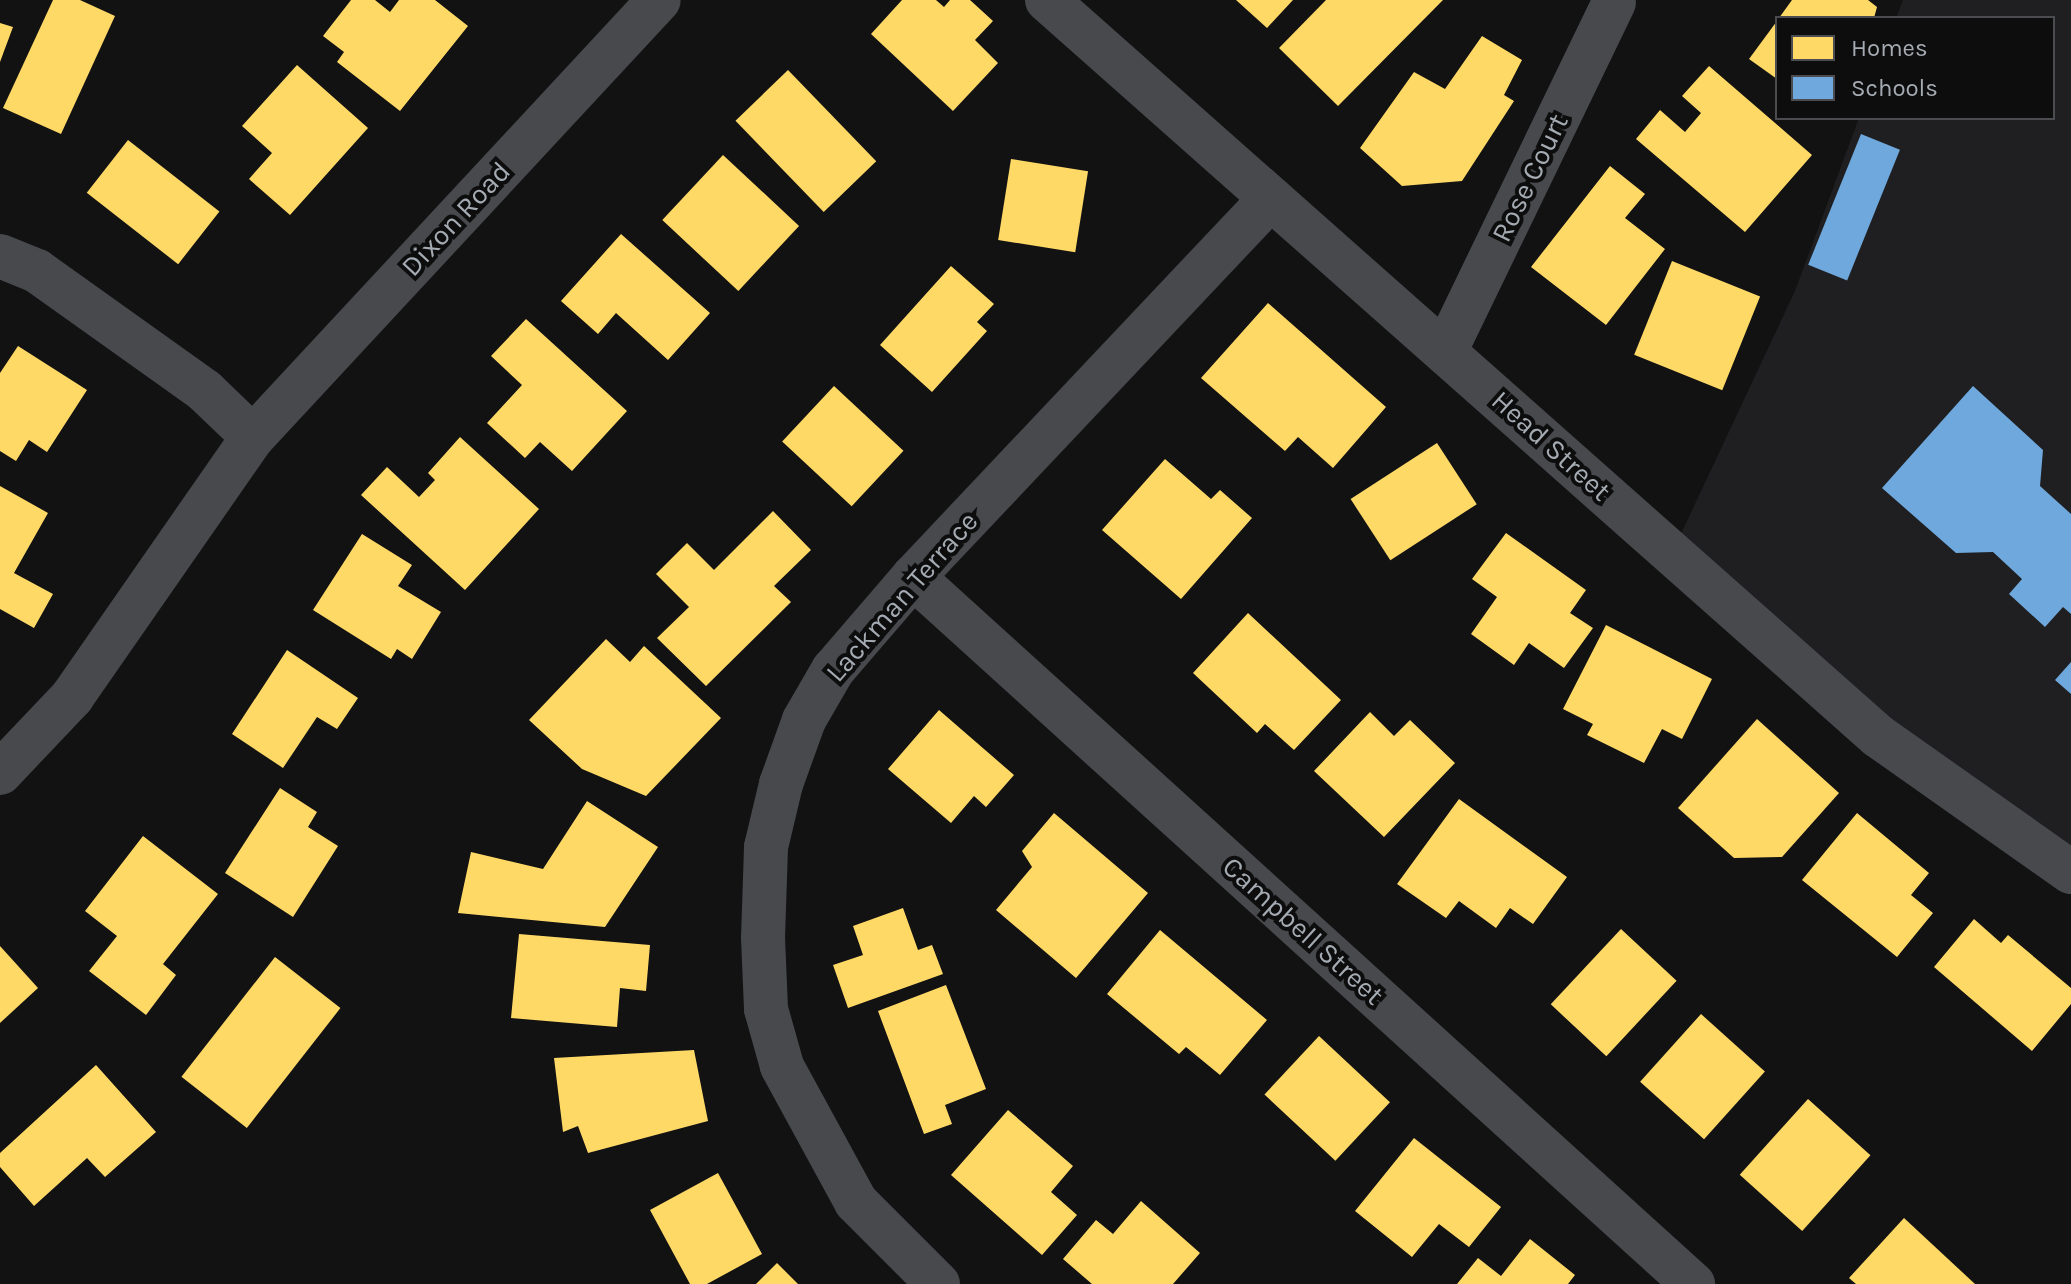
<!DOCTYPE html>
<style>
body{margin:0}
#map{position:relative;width:2071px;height:1284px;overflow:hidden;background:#121213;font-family:Karla,sans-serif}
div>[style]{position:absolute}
.built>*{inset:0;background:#1f1f21}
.homes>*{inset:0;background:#ffd966;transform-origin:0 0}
.schools>*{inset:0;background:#6fa8dc;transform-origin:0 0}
.minor>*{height:44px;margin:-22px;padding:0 22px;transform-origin:22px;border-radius:22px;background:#47494c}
span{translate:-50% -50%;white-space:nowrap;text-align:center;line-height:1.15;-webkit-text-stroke:8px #0d0d0e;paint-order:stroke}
.street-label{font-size:28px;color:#a5abb2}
.legend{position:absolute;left:1775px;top:16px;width:280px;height:104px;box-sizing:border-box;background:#0d0d0e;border:2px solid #4a4c50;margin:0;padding:10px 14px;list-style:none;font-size:24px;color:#a5abb2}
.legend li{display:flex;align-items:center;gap:16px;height:40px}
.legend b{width:40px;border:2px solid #4a4c50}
</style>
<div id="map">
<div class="built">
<i style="clip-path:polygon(1903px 0,2071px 0,2071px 872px,1672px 553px,1795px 291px,1859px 118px,2053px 118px,2053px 18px,1896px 18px)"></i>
</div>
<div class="homes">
<i style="clip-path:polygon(53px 0,80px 0,115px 16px,61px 134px,3px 108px)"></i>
<i style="clip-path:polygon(351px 0,375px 0,390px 12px,399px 0,435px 0,468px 26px,400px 111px,337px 62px,344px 52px,323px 36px)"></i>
<i style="clip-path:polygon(902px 0,936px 0,944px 7px,950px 0,970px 0,993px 21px,975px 40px,998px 63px,953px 111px,871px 34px)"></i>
<i style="clip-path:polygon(1236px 0,1293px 0,1267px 28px)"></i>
<i style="clip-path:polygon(1326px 0,1443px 0,1338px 106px,1279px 48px)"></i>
<i style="clip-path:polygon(1792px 0,1868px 0,1877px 7px,1874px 18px,1779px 18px)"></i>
<i style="clip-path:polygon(1777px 21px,1777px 79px,1749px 59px)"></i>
<i style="clip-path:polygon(0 23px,13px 27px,0 62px)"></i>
<i style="clip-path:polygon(1482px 36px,1522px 60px,1504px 95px,1514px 101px,1462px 181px,1402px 186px,1360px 148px,1414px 72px,1445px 89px)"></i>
<i style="clip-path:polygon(297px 65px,368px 128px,290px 215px,249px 179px,272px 153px,242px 126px)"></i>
<i style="clip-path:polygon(1709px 66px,1812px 155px,1745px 232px,1636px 139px,1660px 110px,1685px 132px,1701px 113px,1682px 96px)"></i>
<i style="left:788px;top:70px;width:127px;height:73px;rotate:46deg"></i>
<i style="left:128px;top:140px;width:116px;height:67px;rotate:38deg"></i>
<i style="left:723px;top:155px;width:104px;height:89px;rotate:43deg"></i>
<i style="left:1011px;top:159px;width:78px;height:82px;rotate:9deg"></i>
<i style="clip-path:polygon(1610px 166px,1645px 194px,1625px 218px,1665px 249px,1606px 325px,1531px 267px)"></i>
<i style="clip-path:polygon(621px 234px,710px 313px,668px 360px,616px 313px,598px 334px,561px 301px)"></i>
<i style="left:1672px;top:261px;width:95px;height:101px;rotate:22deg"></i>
<i style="clip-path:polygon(951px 266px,994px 304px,977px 322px,987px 331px,932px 392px,880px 345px)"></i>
<i style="clip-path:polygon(1268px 303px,1386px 407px,1333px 468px,1298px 437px,1285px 451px,1201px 378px)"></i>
<i style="clip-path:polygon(526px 319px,627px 411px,572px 471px,540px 442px,525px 458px,487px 423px,522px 385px,491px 356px)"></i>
<i style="clip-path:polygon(18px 346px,87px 390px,47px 452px,29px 440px,16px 461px,0 451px,0 373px)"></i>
<i style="left:834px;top:386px;width:95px;height:76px;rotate:43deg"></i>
<i style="clip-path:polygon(460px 437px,539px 509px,465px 590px,361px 495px,387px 467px,419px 497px,435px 480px,428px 473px)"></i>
<i style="left:1437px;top:443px;width:73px;height:103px;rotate:57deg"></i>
<i style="clip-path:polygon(1165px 459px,1211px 499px,1220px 490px,1252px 518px,1181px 599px,1102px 530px)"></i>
<i style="clip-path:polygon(0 486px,48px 513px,14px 573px,53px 594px,34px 628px,0 609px)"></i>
<i style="clip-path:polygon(773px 511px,811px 550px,774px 586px,791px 602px,706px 686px,657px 638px,689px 607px,656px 574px,687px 543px,714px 570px)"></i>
<i style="clip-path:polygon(1506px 533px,1586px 590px,1570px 613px,1593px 628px,1564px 668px,1529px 643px,1514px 665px,1471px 634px,1497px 597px,1472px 579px)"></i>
<i style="clip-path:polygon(362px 534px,412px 565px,398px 586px,441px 612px,412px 659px,397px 649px,391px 659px,313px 610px)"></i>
<i style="clip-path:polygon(1248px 613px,1341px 700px,1294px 750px,1265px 724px,1257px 733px,1193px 673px)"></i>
<i style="clip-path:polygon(1606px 625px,1712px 679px,1682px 739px,1662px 729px,1644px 763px,1587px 735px,1593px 724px,1563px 709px)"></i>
<i style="clip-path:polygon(606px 639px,630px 662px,644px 646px,721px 718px,646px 796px,582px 769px,529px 720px)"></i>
<i style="clip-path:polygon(287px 650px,358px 698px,337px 729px,317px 717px,283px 768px,232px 734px)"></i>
<i style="clip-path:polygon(939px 710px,1014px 775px,986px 807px,974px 796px,951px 823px,888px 769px)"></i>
<i style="clip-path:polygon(1370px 712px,1394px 736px,1410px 720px,1455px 763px,1384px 837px,1314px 771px)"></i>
<i style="clip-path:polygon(1757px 719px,1839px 793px,1782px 857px,1734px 858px,1678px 808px)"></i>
<i style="clip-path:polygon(280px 788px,317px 812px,308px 827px,338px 846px,293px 917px,225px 873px)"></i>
<i style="clip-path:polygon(1459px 799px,1567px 877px,1533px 924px,1510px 908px,1496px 928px,1459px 901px,1446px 918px,1397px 884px)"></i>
<i style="clip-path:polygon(587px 801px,658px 847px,605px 927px,458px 913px,471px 852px,543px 869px)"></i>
<i style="clip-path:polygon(1054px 813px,1148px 893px,1076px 978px,996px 910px,1032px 867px,1022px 851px)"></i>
<i style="clip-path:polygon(1857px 813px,1929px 873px,1911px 895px,1933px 913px,1897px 957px,1802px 880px)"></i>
<i style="clip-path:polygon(143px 836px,218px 894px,163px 964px,176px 975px,146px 1015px,89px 971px,117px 936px,85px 911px)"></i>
<i style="clip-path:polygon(903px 908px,918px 950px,932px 945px,943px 974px,848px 1008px,833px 965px,863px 955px,853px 926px)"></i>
<i style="clip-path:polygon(1974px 919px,2001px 943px,2008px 935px,2071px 988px,2071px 1004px,2032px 1051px,1934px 967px)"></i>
<i style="left:1621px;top:929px;width:76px;height:103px;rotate:43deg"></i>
<i style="clip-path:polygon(1160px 930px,1267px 1020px,1220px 1075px,1186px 1047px,1179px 1054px,1107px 994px)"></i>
<i style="clip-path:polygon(519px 934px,650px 945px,646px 991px,620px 988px,617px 1027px,511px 1018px)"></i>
<i style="clip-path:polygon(0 946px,38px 988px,0 1023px)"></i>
<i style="left:275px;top:957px;width:83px;height:152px;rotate:38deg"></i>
<i style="clip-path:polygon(946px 985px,986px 1089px,945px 1105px,952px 1124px,924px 1134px,878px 1011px)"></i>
<i style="left:1701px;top:1014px;width:86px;height:91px;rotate:42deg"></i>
<i style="left:1319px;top:1036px;width:97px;height:80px;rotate:43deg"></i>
<i style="clip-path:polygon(694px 1050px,708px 1121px,588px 1153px,578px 1126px,563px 1132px,554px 1058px)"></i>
<i style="clip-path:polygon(96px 1065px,156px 1132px,105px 1177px,87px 1158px,34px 1206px,0 1167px,0 1153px)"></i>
<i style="left:1808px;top:1099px;width:84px;height:102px;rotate:42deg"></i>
<i style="clip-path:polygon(1008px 1110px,1073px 1166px,1051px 1192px,1077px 1215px,1042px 1255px,951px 1175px)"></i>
<i style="clip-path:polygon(1414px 1138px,1501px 1207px,1469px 1247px,1439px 1224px,1412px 1257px,1355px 1211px)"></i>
<i style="clip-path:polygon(718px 1173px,762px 1254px,707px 1284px,690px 1284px,650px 1210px)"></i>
<i style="clip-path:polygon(1141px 1201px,1200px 1253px,1173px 1284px,1092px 1284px,1063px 1259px,1096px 1220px,1113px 1234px)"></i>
<i style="clip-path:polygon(1904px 1218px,1975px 1284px,1856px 1284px,1849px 1278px)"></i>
<i style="clip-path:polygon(1530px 1239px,1575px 1275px,1568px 1284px,1457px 1284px,1478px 1258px,1501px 1276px)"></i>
<i style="clip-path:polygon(777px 1263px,798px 1284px,756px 1284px)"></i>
</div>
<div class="schools">
<i style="left:1861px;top:134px;width:42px;height:141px;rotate:22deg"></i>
<i style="clip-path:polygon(1973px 386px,2043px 450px,2040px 486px,2071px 514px,2071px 614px,2063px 607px,2045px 627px,2009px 594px,2022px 579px,1993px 552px,1956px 553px,1882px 488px)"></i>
<i style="clip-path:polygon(2071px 662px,2071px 694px,2055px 680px)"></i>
</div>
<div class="minor">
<i style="left:1047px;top:0;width:1110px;rotate:41.53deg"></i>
<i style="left:1878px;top:736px;width:236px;rotate:35.2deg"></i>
<i style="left:0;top:256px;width:40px;rotate:22deg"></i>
<i style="left:37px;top:271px;width:206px;rotate:35.5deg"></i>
<i style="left:205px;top:391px;width:66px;rotate:43.8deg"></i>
<i style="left:1445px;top:352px;width:388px;rotate:-64.2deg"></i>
<i style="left:913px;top:577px;width:1053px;rotate:42.19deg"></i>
<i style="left:0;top:773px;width:105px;rotate:-46.5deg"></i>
<i style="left:72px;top:697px;width:317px;rotate:-55.2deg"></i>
<i style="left:253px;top:437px;width:596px;rotate:-47.11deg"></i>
<i style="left:938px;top:1284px;width:116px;rotate:-135deg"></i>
<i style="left:856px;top:1202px;width:155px;rotate:-118.6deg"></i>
<i style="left:782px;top:1066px;width:59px;rotate:-105.7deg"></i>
<i style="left:766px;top:1009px;width:71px;rotate:-92.4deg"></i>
<i style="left:763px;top:938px;width:91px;rotate:-88.1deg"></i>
<i style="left:766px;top:847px;width:65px;rotate:-76.6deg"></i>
<i style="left:781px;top:784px;width:68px;rotate:-70.2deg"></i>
<i style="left:804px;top:720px;width:58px;rotate:-59.9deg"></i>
<i style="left:833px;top:670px;width:123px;rotate:-49.3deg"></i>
<i style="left:913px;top:577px;width:521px;rotate:-46.63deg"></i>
</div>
<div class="street-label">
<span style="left:1530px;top:178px;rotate:-64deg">Rose Court</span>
<span style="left:456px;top:219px;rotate:-47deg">Dixon Road</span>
<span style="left:1551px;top:446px;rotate:42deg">Head Street</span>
<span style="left:902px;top:597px;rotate:-49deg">Lackman Terrace</span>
<span style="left:1303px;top:931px;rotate:42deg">Campbell Street</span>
</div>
<ul class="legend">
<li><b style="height:22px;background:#ffd966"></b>Homes</li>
<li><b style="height:22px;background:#6fa8dc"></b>Schools</li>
</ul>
</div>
